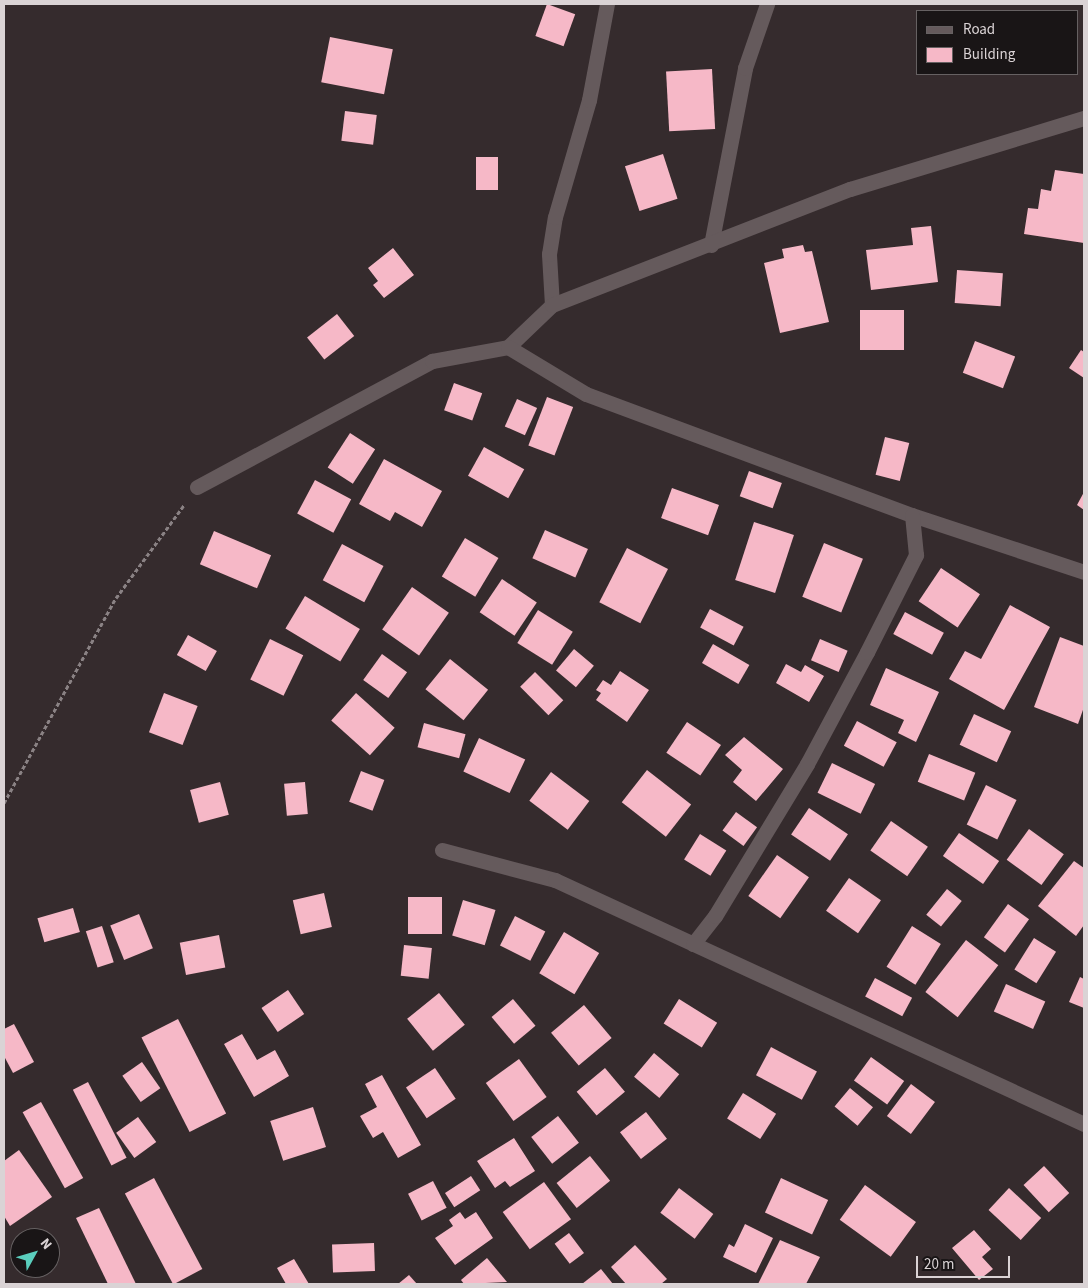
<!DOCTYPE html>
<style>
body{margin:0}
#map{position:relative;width:1088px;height:1288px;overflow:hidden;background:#352b2d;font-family:"Source Sans 3",sans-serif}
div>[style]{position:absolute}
.building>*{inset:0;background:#f6b8c7;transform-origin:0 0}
.path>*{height:3px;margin-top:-1.5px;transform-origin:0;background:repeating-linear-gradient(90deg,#8a8284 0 4px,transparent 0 6.5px)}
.minor>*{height:15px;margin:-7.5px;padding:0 7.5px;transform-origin:7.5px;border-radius:7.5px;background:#655a5c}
span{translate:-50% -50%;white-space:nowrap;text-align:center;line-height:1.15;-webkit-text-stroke:5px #191516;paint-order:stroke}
.frame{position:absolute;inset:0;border:5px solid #dad3d5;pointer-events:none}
.legend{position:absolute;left:916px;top:10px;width:162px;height:65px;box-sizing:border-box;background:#191516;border:1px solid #666162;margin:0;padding:6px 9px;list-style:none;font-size:15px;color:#dad3d5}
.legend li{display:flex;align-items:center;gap:10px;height:25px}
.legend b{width:25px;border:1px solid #666162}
.north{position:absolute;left:10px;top:1228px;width:50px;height:50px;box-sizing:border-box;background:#191516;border:1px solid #666162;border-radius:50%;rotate:51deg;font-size:14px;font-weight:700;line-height:20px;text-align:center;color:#dad3d5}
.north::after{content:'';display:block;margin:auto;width:18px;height:22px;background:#5acebd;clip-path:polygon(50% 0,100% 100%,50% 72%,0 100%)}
.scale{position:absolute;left:916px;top:1256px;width:94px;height:22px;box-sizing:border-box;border:2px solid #dad3d5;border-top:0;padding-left:6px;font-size:15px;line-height:18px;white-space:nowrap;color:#dad3d5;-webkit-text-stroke:4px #191516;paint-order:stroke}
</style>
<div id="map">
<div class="building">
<i style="left:547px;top:4px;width:30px;height:34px;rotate:20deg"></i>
<i style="left:330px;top:37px;width:64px;height:46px;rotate:11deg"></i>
<i style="left:712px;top:69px;width:60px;height:46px;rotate:87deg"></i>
<i style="left:345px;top:111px;width:32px;height:30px;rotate:7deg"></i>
<i style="left:663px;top:154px;width:47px;height:40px;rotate:72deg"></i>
<i style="left:476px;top:157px;width:22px;height:33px"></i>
<i style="clip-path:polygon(1055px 170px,1084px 174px,1084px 243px,1024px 234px,1028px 208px,1038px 209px,1041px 189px,1051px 191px)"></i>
<i style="clip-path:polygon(931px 226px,938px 282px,871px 290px,866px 250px,913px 245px,911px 228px)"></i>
<i style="clip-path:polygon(803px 245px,805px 252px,812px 251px,829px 322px,780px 333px,764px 263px,784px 258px,782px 249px)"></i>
<i style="clip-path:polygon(393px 248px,414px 275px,384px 298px,373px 285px,378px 281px,368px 268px)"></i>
<i style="left:957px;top:270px;width:46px;height:33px;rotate:4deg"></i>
<i style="left:860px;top:310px;width:44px;height:40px"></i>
<i style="left:337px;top:314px;width:28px;height:38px;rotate:52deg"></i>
<i style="left:975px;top:341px;width:43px;height:34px;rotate:21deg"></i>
<i style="clip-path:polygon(1081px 350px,1084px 352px,1084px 378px,1069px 368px)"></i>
<i style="left:454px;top:383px;width:30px;height:29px;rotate:20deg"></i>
<i style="left:547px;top:397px;width:28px;height:52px;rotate:21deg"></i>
<i style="left:517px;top:399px;width:22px;height:30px;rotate:24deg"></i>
<i style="left:350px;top:433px;width:30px;height:41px;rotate:33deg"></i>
<i style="left:885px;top:437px;width:25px;height:39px;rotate:14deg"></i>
<i style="left:484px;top:447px;width:46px;height:33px;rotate:29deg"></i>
<i style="clip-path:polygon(384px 459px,442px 491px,422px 527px,395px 512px,390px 521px,359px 504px)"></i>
<i style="left:749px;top:471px;width:35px;height:27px;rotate:20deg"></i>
<i style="left:315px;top:480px;width:41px;height:38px;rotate:28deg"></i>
<i style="left:672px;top:488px;width:50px;height:32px;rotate:20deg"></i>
<i style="clip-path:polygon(1084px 492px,1084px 510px,1077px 505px)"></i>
<i style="left:754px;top:522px;width:42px;height:61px;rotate:18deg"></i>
<i style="left:545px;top:530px;width:47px;height:31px;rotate:24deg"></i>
<i style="left:214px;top:531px;width:62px;height:36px;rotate:23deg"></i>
<i style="left:465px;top:538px;width:39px;height:45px;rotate:31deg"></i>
<i style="left:824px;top:543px;width:42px;height:58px;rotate:22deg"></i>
<i style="left:342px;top:544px;width:47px;height:41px;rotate:28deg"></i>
<i style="left:627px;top:548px;width:46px;height:61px;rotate:27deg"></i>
<i style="left:941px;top:568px;width:47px;height:40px;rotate:34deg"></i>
<i style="left:502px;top:579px;width:42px;height:40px;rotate:34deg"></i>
<i style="left:412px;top:587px;width:45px;height:52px;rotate:35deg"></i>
<i style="left:305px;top:596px;width:64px;height:38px;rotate:31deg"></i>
<i style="clip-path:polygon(1010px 605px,1050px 627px,1004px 710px,949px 679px,965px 651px,981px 659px)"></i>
<i style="left:710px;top:609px;width:38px;height:21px;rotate:28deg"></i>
<i style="left:538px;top:610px;width:41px;height:39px;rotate:32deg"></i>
<i style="left:905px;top:612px;width:44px;height:25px;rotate:28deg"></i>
<i style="left:188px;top:635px;width:33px;height:23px;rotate:29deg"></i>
<i style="clip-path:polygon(1060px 637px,1084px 646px,1084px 707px,1078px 724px,1034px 707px)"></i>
<i style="left:270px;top:639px;width:37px;height:45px;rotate:26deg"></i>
<i style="left:820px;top:639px;width:30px;height:23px;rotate:23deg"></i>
<i style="left:713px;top:644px;width:42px;height:22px;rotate:30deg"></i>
<i style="left:574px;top:649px;width:26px;height:28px;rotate:40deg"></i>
<i style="left:382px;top:654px;width:31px;height:32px;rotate:36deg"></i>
<i style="left:450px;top:659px;width:49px;height:39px;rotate:39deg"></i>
<i style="clip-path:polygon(786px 664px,801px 672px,805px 665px,824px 676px,809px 702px,776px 683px)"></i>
<i style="clip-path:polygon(886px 668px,939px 692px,916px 742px,898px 733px,904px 720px,870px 705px)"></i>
<i style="clip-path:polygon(620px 671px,649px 690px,627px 722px,596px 700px,601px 693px,596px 690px,603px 680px,611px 685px)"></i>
<i style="left:535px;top:672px;width:40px;height:21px;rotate:45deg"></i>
<i style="left:164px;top:693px;width:36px;height:42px;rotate:21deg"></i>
<i style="left:356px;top:693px;width:52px;height:37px;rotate:42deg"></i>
<i style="left:974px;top:714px;width:41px;height:34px;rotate:25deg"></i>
<i style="left:857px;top:721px;width:45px;height:28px;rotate:28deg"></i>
<i style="left:687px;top:722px;width:41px;height:37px;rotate:34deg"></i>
<i style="left:424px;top:723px;width:43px;height:25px;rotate:15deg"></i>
<i style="clip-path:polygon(744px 737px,783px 769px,756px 801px,733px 782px,742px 770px,725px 755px)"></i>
<i style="left:479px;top:738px;width:51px;height:37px;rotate:25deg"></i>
<i style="left:929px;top:754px;width:50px;height:30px;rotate:22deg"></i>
<i style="left:832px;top:763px;width:48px;height:33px;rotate:26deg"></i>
<i style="left:647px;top:770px;width:56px;height:41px;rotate:38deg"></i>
<i style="left:361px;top:771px;width:25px;height:33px;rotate:21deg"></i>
<i style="left:551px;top:772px;width:48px;height:36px;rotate:37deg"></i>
<i style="left:220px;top:782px;width:34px;height:31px;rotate:75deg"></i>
<i style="left:305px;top:782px;width:32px;height:21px;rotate:85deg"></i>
<i style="left:986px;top:785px;width:34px;height:44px;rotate:26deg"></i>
<i style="left:809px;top:808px;width:47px;height:32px;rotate:34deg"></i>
<i style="left:736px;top:812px;width:26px;height:23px;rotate:36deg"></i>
<i style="left:891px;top:821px;width:45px;height:36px;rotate:35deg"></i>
<i style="left:1029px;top:829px;width:43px;height:38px;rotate:36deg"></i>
<i style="left:959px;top:833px;width:49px;height:28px;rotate:35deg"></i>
<i style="left:700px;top:834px;width:31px;height:30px;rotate:32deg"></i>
<i style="left:777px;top:855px;width:39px;height:50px;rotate:35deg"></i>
<i style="clip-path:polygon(1074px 861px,1084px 868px,1084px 925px,1076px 936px,1038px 906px)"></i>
<i style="left:849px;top:878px;width:39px;height:40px;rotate:35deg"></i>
<i style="left:947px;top:889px;width:19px;height:33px;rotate:39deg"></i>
<i style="left:324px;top:893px;width:35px;height:32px;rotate:77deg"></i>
<i style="left:408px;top:897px;width:34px;height:37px"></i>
<i style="left:463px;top:900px;width:34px;height:37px;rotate:17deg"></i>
<i style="left:1008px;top:904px;width:26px;height:41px;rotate:36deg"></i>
<i style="left:73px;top:908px;width:25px;height:37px;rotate:74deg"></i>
<i style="left:139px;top:914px;width:37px;height:31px;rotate:68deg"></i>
<i style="left:515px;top:916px;width:34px;height:33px;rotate:27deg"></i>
<i style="left:102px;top:926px;width:38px;height:17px;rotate:72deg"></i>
<i style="left:912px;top:926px;width:34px;height:48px;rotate:32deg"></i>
<i style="left:564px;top:932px;width:41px;height:48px;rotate:31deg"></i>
<i style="left:219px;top:935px;width:33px;height:40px;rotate:79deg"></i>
<i style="left:1034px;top:938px;width:26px;height:37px;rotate:32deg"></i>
<i style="left:966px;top:940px;width:41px;height:66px;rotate:38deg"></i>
<i style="left:404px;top:945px;width:28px;height:31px;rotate:6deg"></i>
<i style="clip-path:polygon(1080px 977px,1084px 979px,1084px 1008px,1069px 1002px)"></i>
<i style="left:875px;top:978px;width:42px;height:21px;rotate:28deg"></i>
<i style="left:1006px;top:984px;width:43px;height:30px;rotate:24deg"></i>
<i style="left:288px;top:990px;width:29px;height:32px;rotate:56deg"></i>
<i style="left:439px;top:993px;width:41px;height:41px;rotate:51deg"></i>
<i style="left:513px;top:999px;width:35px;height:28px;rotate:50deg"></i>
<i style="left:679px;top:999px;width:45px;height:29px;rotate:32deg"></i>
<i style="left:584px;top:1005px;width:43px;height:43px;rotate:50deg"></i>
<i style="left:178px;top:1019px;width:106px;height:41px;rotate:63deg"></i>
<i style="clip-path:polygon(14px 1024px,34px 1062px,13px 1073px,4px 1056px,4px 1029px)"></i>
<i style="clip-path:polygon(242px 1034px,257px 1060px,275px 1050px,289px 1076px,254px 1097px,224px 1044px)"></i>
<i style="left:771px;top:1047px;width:52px;height:32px;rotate:28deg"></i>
<i style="left:654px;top:1053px;width:33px;height:31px;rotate:40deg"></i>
<i style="left:871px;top:1057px;width:41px;height:29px;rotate:36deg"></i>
<i style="left:519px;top:1059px;width:47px;height:41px;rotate:54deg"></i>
<i style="left:142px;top:1062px;width:32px;height:24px;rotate:55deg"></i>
<i style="left:435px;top:1068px;width:37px;height:35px;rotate:56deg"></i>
<i style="left:605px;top:1068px;width:31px;height:37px;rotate:50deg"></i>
<i style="clip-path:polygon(382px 1075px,421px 1145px,398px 1158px,383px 1132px,373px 1138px,360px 1116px,377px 1107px,365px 1084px)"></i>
<i style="left:88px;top:1082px;width:85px;height:17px;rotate:63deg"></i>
<i style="left:911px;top:1084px;width:30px;height:40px;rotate:37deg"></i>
<i style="left:850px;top:1088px;width:30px;height:24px;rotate:40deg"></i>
<i style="left:743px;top:1093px;width:39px;height:30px;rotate:32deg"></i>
<i style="left:41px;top:1102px;width:87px;height:21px;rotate:61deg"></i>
<i style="left:313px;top:1107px;width:42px;height:45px;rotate:72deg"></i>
<i style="left:646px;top:1112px;width:34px;height:33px;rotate:52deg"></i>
<i style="left:558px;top:1116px;width:34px;height:34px;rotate:52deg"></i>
<i style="left:138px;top:1117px;width:31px;height:27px;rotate:54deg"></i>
<i style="clip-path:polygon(514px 1138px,535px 1171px,510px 1187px,505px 1181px,495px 1188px,477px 1161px)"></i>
<i style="clip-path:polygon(19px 1150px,52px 1197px,10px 1226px,4px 1216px,4px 1161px)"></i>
<i style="left:590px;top:1156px;width:32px;height:43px;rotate:51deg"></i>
<i style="left:1044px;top:1166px;width:37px;height:28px;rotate:47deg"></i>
<i style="left:471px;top:1176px;width:17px;height:31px;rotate:57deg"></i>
<i style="left:154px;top:1178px;width:103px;height:33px;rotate:62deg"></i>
<i style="left:781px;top:1178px;width:52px;height:38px;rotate:25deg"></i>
<i style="left:433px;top:1181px;width:30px;height:28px;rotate:63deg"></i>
<i style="left:544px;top:1182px;width:46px;height:51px;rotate:54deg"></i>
<i style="left:865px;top:1185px;width:63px;height:43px;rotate:36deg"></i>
<i style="left:679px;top:1188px;width:43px;height:31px;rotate:37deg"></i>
<i style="left:1009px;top:1188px;width:44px;height:30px;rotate:43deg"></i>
<i style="clip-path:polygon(99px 1208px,136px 1284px,108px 1284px,76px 1218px)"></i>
<i style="clip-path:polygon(460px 1212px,465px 1219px,476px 1212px,493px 1238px,455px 1265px,435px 1238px,453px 1226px,449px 1220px)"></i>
<i style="clip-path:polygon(745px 1224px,773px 1238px,756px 1273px,723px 1257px,729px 1244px,734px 1247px)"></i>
<i style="clip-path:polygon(974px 1230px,991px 1249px,982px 1257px,993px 1269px,979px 1280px,952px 1248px)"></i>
<i style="left:569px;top:1233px;width:25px;height:18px;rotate:53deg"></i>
<i style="clip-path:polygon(780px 1240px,820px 1257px,806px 1284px,758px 1284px)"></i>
<i style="left:374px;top:1243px;width:28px;height:42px;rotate:88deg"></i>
<i style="clip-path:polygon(635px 1245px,667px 1279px,661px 1284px,626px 1284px,611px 1267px)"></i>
<i style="clip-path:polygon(487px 1258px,507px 1282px,464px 1284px,461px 1280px)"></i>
<i style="clip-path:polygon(294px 1259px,309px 1284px,286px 1284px,277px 1268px)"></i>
<i style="clip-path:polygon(601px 1269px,613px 1284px,582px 1284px)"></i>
<i style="clip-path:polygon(409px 1275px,417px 1284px,398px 1284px)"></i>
</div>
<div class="path">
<i style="left:4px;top:803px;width:234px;rotate:-61.4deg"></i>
<i style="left:116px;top:598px;width:115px;rotate:-53.8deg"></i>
</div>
<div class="minor">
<i style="left:711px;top:245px;width:180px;rotate:-79.1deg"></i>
<i style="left:745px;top:68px;width:68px;rotate:-71deg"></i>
<i style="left:552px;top:305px;width:51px;rotate:-93.4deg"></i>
<i style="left:549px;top:254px;width:37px;rotate:-81deg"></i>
<i style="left:555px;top:217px;width:122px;rotate:-73.8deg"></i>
<i style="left:589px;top:100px;width:98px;rotate:-79.4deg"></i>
<i style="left:508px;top:347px;width:61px;rotate:-43.7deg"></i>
<i style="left:552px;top:305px;width:320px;rotate:-21.3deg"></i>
<i style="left:850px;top:189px;width:245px;rotate:-16.9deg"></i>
<i style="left:197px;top:487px;width:267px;rotate:-28.2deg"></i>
<i style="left:432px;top:361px;width:77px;rotate:-10.4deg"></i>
<i style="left:508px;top:347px;width:91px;rotate:31.1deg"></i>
<i style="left:586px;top:394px;width:348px;rotate:20.4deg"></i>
<i style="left:912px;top:515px;width:181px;rotate:18.3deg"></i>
<i style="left:442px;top:850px;width:117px;rotate:14.9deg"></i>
<i style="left:555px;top:880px;width:583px;rotate:24.76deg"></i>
<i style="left:693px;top:944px;width:36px;rotate:-52deg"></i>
<i style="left:715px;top:916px;width:178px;rotate:-58.8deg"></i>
<i style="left:807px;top:764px;width:127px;rotate:-61.8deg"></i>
<i style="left:867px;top:652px;width:109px;rotate:-63.2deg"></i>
<i style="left:916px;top:555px;width:40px;rotate:-95.7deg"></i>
</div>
<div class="frame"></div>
<ul class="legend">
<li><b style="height:6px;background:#655a5c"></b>Road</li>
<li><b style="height:14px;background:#f6b8c7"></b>Building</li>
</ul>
<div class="north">N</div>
<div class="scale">20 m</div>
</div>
